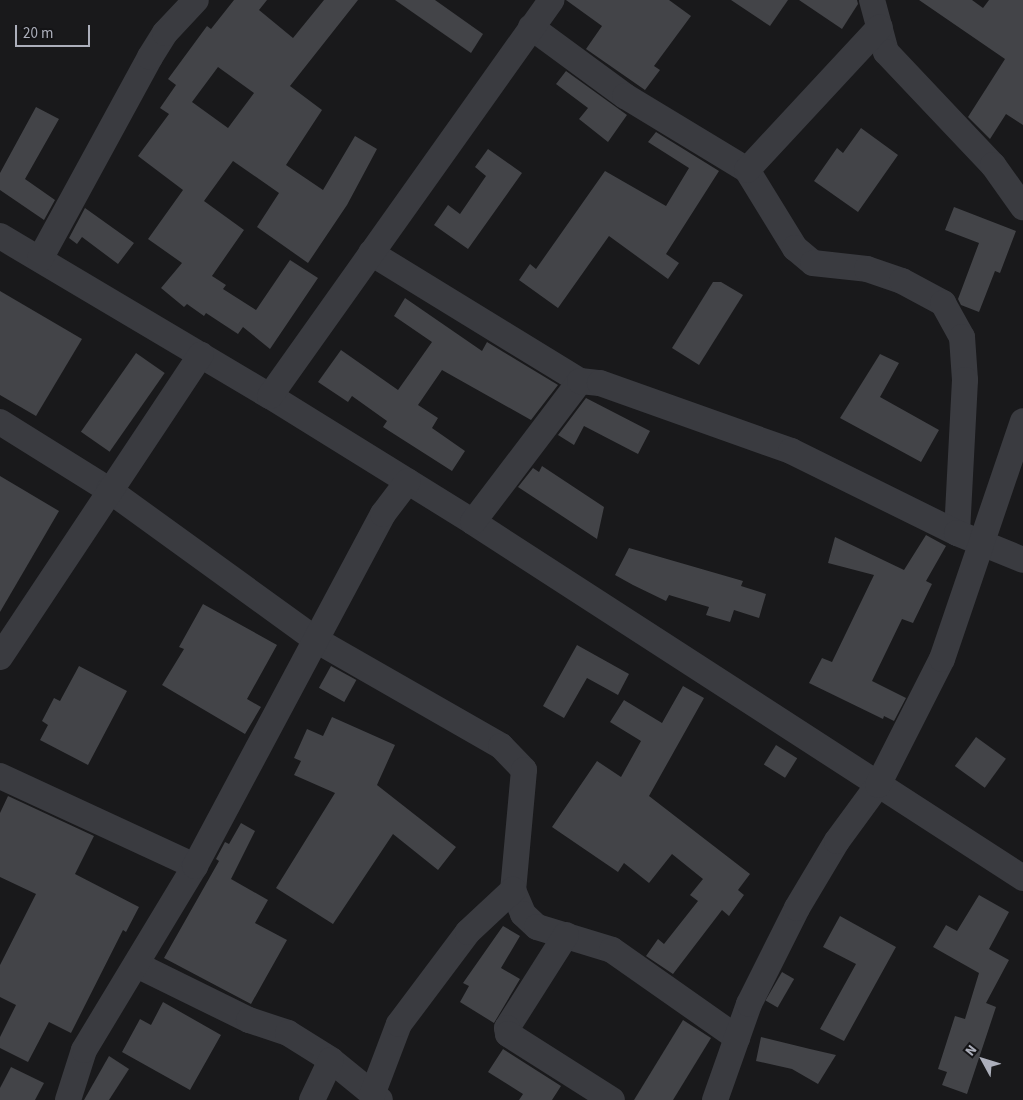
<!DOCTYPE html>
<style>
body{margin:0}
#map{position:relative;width:1023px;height:1100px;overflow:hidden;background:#19191b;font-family:"Source Sans 3",sans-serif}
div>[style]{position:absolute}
.building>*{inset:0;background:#434448;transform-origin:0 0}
.street>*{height:26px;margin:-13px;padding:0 13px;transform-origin:13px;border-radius:13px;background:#3a3b40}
span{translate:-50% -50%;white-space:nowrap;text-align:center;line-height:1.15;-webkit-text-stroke:5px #141416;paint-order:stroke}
.north{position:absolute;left:958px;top:1035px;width:50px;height:50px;-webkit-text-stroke:4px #141416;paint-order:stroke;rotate:309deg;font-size:14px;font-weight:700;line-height:20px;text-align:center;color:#acafbb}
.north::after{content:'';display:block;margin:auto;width:18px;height:22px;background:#acafbb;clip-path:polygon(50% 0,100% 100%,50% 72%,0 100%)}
.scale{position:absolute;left:15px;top:25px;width:75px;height:22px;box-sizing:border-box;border:2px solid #acafbb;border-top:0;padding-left:6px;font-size:15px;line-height:18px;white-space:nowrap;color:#acafbb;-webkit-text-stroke:4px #141416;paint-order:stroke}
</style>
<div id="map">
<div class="building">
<i style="clip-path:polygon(evenodd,234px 0,267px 0,259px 10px,293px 38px,324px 0,358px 0,290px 86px,322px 110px,286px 165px,323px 190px,355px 136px,377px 149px,347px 205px,308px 263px,257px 227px,279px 193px,233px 161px,204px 201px,244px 230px,212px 276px,226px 285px,223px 289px,256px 310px,290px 260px,318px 278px,270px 349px,243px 327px,238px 334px,206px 313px,204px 316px,187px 304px,184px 307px,161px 288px,182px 263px,148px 239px,183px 190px,138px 156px,169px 114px,160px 108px,176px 85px,168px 79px,207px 26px,211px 29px,234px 0,218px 67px,254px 93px,228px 128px,192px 102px,218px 67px)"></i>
<i style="clip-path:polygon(395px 0,435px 0,483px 34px,471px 53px)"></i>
<i style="clip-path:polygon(566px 0,669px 0,691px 16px,654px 66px,660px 70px,645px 90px,586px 49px,602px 26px)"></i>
<i style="clip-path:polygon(731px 0,788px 0,770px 26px)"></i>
<i style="clip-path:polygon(799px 0,857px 0,858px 4px,842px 29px)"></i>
<i style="clip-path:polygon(919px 0,972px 0,983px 8px,989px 0,1023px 0,1023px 125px,1006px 114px,990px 139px,968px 117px,1005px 59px)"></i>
<i style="clip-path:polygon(566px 71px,627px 115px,608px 142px,579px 119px,588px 108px,556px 84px)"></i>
<i style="clip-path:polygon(36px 107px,59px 119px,25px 179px,55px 200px,44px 220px,0 190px,0 173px)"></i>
<i style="clip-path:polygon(861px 128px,898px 155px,858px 212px,814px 181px,837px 148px,843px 153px)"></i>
<i style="clip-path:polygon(656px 132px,719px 171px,666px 254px,679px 263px,668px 279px,609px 236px,558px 308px,519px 280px,530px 264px,536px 269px,605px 171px,666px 206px,689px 168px,648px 142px)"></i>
<i style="clip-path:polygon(488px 149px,522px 173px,468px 249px,434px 225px,448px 205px,460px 214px,486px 176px,475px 167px)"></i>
<i style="clip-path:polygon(954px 207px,1016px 231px,1000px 273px,995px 271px,979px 312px,961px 305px,958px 299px,979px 243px,945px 230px)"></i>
<i style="clip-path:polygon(85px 208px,134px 243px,118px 264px,82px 237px,77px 244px,69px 238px)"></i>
<i style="clip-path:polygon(713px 282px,721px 282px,743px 295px,699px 365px,672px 348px)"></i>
<i style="clip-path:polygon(0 291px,82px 339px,36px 416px,0 395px)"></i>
<i style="clip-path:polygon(405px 298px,482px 351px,487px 342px,558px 385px,531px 420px,442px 370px,418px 405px,438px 418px,432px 428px,465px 451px,452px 471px,383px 427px,387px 421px,352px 396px,348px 402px,318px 382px,341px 350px,398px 390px,432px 342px,394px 316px)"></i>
<i style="left:136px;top:353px;width:35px;height:96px;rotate:35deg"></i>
<i style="clip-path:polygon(880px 354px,899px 363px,880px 397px,939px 430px,921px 462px,840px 418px)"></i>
<i style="clip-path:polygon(586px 398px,650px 431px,638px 454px,584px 426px,574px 445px,558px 435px)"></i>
<i style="clip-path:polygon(542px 466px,604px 507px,597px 539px,518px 487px,533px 468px,539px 472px)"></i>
<i style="clip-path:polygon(0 476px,59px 511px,0 612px)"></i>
<i style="clip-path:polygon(926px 535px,946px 546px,926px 581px,932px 584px,913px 623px,902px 619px,872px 681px,906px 698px,894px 721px,884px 716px,883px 719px,809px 683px,822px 658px,832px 662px,874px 575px,828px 563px,835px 537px,904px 570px)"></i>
<i style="clip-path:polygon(629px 548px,743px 581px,741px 586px,766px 594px,759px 618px,734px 610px,730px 622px,706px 615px,709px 607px,669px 595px,666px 601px,633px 585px,615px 575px)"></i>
<i style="clip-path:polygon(203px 604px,277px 645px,247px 699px,261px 707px,245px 734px,162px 685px,184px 649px,179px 647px)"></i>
<i style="clip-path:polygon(577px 645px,629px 674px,618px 695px,587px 678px,564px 718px,543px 706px)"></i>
<i style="clip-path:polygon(79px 666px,127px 691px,88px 765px,40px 740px,48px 725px,42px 721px,54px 698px,60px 701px)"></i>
<i style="left:331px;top:666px;width:29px;height:25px;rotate:29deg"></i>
<i style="clip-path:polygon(683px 686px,704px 698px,649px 796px,750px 874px,738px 890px,744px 895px,729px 916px,722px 910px,673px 974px,646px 956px,658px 939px,664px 944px,698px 901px,690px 895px,703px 879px,672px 854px,649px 883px,624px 863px,618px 872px,552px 827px,597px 761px,621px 777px,641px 741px,610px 722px,624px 700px,662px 723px)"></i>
<i style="clip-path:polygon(332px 717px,395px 745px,377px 785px,456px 847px,438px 870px,393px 834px,333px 924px,276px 888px,335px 793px,294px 775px,301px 761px,294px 758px,307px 729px,323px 736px)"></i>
<i style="left:976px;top:737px;width:37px;height:36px;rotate:36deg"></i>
<i style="left:776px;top:745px;width:25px;height:23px;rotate:32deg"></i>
<i style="clip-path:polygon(8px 796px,94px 836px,75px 874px,139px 907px,126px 932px,123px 930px,71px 1033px,49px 1022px,28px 1062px,0 1048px,0 1037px,16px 1005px,0 997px,0 965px,36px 894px,0 877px,0 813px)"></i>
<i style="clip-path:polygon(241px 823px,255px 831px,231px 879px,268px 900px,255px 923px,287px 940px,251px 1004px,164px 958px,219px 861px,216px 859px,225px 842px,229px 844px)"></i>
<i style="clip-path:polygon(979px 895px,1009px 912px,989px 949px,1009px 960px,986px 1003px,996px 1007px,967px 1094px,942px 1085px,947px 1072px,938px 1069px,955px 1016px,965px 1019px,979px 973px,933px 947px,946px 925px,957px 931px)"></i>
<i style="clip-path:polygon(840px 916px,896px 947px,844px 1041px,820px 1029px,856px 964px,823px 947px)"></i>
<i style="clip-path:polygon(503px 926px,520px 936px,501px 968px,520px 979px,494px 1023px,460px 1002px,469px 986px,463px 983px)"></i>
<i style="left:782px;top:972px;width:14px;height:33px;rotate:30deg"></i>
<i style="clip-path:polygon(163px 1002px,221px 1035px,190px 1090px,122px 1052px,140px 1019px,151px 1025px)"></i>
<i style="clip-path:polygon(683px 1020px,711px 1038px,673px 1100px,634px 1100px)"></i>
<i style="clip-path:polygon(761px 1037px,810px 1049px,836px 1055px,818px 1084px,792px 1069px,756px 1061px)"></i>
<i style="clip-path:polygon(503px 1049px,561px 1086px,552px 1100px,519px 1100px,523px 1094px,488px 1072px)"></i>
<i style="clip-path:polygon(109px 1056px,129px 1069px,109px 1100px,84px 1100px)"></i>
<i style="clip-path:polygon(11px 1067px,44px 1083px,35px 1100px,0 1100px,0 1088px)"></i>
</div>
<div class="street">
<i style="left:872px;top:0;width:54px;rotate:74.9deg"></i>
<i style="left:886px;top:52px;width:156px;rotate:46.6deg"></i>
<i style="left:993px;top:165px;width:52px;rotate:54.5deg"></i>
<i style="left:531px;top:27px;width:117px;rotate:36.3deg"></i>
<i style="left:625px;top:96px;width:143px;rotate:31.2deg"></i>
<i style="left:747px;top:170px;width:92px;rotate:58.4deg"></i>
<i style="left:795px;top:248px;width:23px;rotate:40deg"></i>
<i style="left:813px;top:263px;width:54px;rotate:6.3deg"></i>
<i style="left:867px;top:269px;width:37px;rotate:19deg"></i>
<i style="left:902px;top:281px;width:47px;rotate:28.2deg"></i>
<i style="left:943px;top:303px;width:39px;rotate:61deg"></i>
<i style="left:962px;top:337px;width:43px;rotate:86deg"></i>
<i style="left:965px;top:380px;width:153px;rotate:93deg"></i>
<i style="left:747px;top:170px;width:195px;rotate:-47.1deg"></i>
<i style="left:0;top:236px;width:314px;rotate:30.7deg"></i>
<i style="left:270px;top:396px;width:239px;rotate:31.8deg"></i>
<i style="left:473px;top:522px;width:655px;rotate:32.91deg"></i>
<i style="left:371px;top:253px;width:245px;rotate:31.5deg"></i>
<i style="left:40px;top:259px;width:230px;rotate:-61.4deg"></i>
<i style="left:150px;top:57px;width:28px;rotate:-58deg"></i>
<i style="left:165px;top:33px;width:45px;rotate:-46.8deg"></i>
<i style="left:270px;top:396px;width:486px;rotate:-54.6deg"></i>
<i style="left:0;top:422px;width:128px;rotate:32deg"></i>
<i style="left:109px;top:490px;width:256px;rotate:35.9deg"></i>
<i style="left:316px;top:640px;width:213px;rotate:29.8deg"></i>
<i style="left:501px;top:746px;width:33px;rotate:46deg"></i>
<i style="left:524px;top:770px;width:121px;rotate:95.2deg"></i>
<i style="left:513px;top:890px;width:26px;rotate:67deg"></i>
<i style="left:523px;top:914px;width:19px;rotate:43deg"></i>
<i style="left:537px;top:927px;width:78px;rotate:17deg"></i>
<i style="left:612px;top:950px;width:153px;rotate:35.1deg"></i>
<i style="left:473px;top:522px;width:177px;rotate:-52.8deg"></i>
<i style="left:580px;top:381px;width:20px;rotate:6deg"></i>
<i style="left:600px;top:383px;width:203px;rotate:19.6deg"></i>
<i style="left:791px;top:451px;width:185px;rotate:26.3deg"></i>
<i style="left:957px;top:533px;width:71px;rotate:22.2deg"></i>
<i style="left:0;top:657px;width:363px;rotate:-56.4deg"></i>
<i style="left:0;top:776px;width:215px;rotate:24.8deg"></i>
<i style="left:566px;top:935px;width:110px;rotate:122.4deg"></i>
<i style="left:507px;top:1028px;width:6px;rotate:81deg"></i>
<i style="left:508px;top:1034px;width:123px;rotate:32.4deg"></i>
<i style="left:137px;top:965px;width:125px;rotate:26.2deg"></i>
<i style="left:249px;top:1020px;width:41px;rotate:18.4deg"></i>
<i style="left:288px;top:1033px;width:51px;rotate:32.1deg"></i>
<i style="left:331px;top:1060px;width:63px;rotate:39.2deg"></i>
<i style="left:372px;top:1095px;width:76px;rotate:-69.2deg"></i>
<i style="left:399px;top:1024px;width:115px;rotate:-53.1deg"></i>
<i style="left:468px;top:932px;width:62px;rotate:-43deg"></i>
<i style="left:68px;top:1100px;width:52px;rotate:-72.3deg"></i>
<i style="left:84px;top:1050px;width:215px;rotate:-58.9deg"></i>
<i style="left:195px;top:866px;width:399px;rotate:-61.9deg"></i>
<i style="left:383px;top:514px;width:41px;rotate:-52.9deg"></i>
<i style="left:312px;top:1100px;width:44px;rotate:-64.6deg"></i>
<i style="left:715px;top:1100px;width:102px;rotate:-70.5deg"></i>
<i style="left:749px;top:1004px;width:107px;rotate:-63.4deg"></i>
<i style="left:797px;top:908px;width:78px;rotate:-59.2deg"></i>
<i style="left:837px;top:841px;width:69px;rotate:-53.8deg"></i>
<i style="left:878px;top:785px;width:141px;rotate:-63.1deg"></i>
<i style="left:942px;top:659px;width:251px;rotate:-71.2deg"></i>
</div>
<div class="north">N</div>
<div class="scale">20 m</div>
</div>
